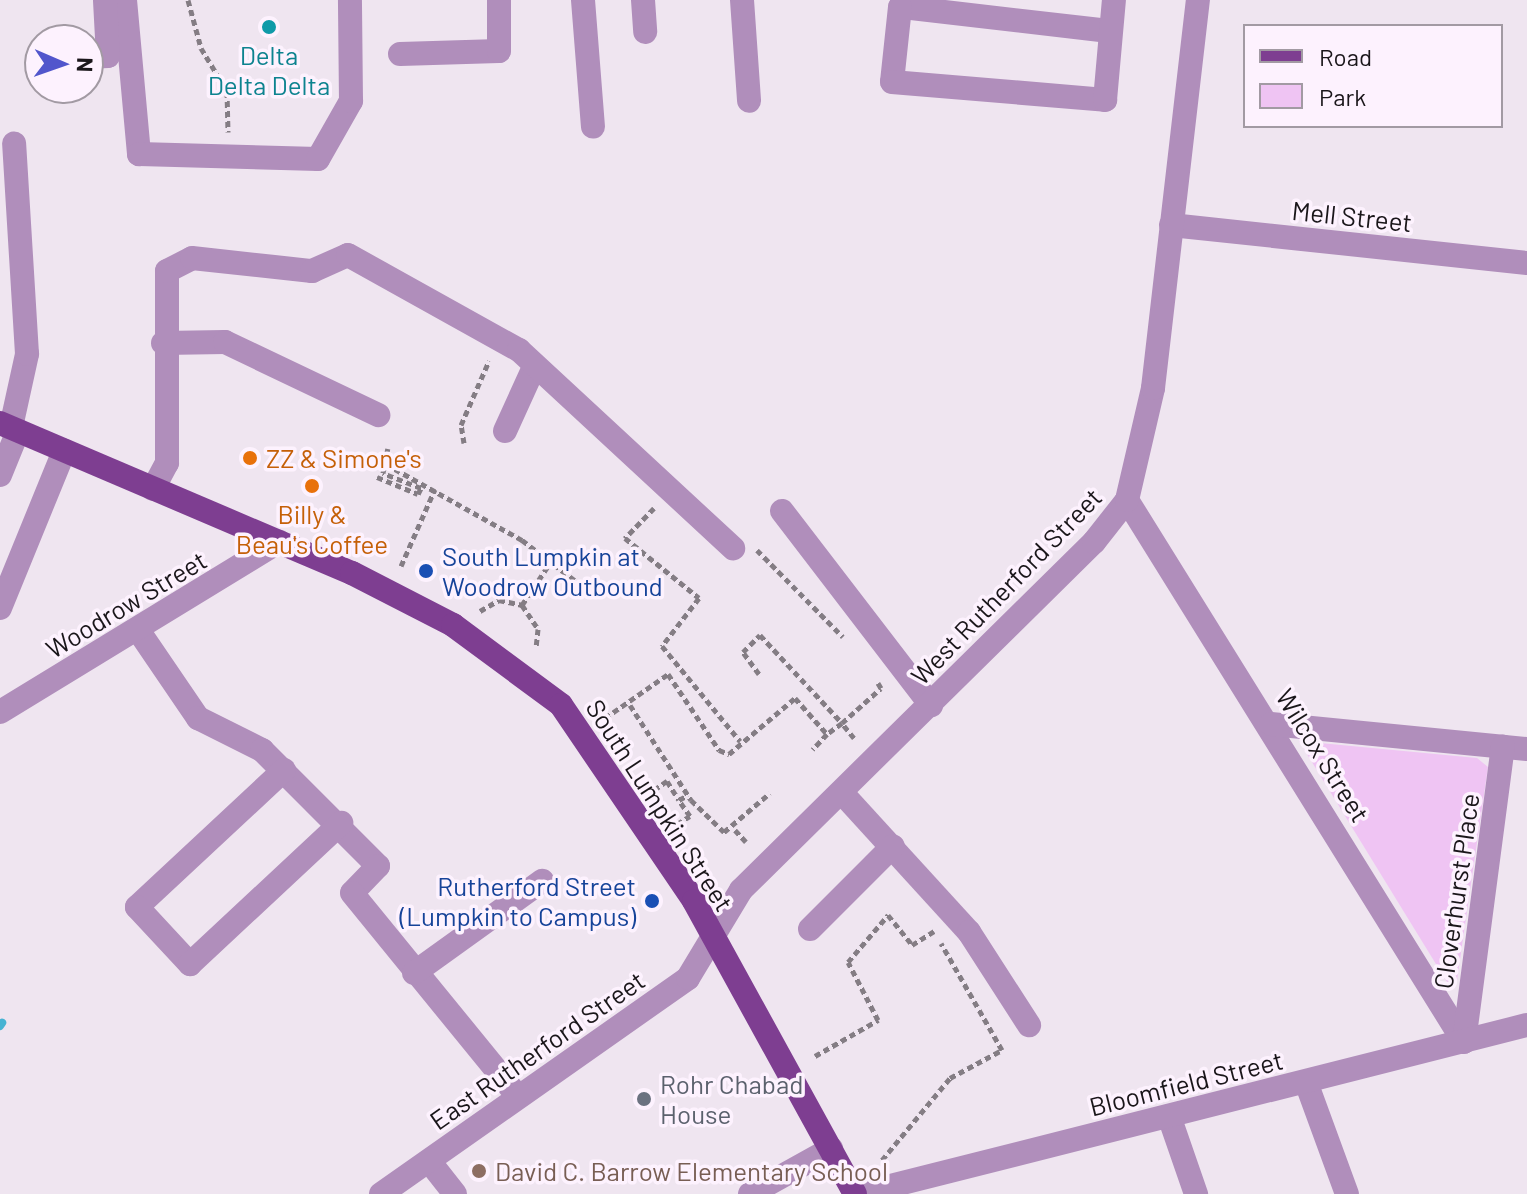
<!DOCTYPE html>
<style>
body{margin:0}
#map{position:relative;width:1527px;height:1194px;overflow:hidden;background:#efe5f0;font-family:Barlow,sans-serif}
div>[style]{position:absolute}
.green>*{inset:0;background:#efc4f3}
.stream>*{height:8px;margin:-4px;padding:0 4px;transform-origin:4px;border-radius:4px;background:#47b3d3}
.path>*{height:5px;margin-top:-2.5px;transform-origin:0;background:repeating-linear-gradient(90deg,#847d84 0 6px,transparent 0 10px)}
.minor>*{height:24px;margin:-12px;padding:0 12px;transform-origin:12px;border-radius:12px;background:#b08ebb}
.major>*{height:24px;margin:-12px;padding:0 12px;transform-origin:12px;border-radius:12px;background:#7e3e91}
.dots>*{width:22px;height:22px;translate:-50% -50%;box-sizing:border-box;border:4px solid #fdf2fe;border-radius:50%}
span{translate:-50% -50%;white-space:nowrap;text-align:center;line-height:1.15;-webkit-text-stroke:7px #fdf2fe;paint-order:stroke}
.culture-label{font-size:26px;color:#0d838f}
.street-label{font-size:26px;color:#1a161a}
.food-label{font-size:26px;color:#c56008}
.left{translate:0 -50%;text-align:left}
.transit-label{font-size:26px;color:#164399}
.right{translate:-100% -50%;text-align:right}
.worship-label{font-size:26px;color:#5b616d}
.education-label{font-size:26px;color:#785e54}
.legend{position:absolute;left:1243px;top:24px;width:260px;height:104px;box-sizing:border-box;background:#fdf2fe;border:2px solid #a29aa3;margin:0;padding:10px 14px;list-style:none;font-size:24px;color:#1a161a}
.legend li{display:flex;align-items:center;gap:16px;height:40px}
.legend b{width:40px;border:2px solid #a29aa3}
.north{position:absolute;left:24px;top:24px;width:80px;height:80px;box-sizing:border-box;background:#fdf2fe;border:2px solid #a29aa3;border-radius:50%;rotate:92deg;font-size:22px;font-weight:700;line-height:32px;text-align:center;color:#1a161a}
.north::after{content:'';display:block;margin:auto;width:28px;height:36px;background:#5156cc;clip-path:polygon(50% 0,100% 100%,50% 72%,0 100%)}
</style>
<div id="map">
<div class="green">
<i style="clip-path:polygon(1299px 741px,1477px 758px,1488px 767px,1457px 980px,1447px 982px)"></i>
</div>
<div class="stream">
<i style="left:0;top:1026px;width:4px;rotate:-56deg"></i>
</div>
<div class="path">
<i style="left:188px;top:0;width:50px;rotate:74.8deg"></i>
<i style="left:201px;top:48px;width:50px;rotate:58.8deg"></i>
<i style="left:227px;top:91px;width:41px;rotate:88.6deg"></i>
<i style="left:464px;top:443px;width:18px;rotate:-99deg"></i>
<i style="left:461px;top:425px;width:70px;rotate:-66.4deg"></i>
<i style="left:386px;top:464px;width:156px;rotate:29.2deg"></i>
<i style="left:522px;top:540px;width:86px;rotate:37.4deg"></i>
<i style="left:377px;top:477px;width:44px;rotate:22.5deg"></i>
<i style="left:418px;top:494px;width:7px;rotate:-63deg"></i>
<i style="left:421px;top:488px;width:41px;rotate:-158.5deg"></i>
<i style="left:383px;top:473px;width:25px;rotate:-79deg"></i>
<i style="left:654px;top:508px;width:42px;rotate:134deg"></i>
<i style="left:625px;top:538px;width:95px;rotate:39deg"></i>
<i style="left:699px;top:598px;width:61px;rotate:127.6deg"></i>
<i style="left:662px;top:646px;width:123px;rotate:50.6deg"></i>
<i style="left:757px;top:550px;width:122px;rotate:45.3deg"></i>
<i style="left:401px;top:566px;width:84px;rotate:-66.2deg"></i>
<i style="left:522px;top:605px;width:50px;rotate:-56.3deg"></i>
<i style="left:480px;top:611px;width:22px;rotate:-30deg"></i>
<i style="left:499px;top:600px;width:24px;rotate:12deg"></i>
<i style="left:522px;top:605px;width:29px;rotate:56deg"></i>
<i style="left:538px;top:629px;width:18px;rotate:96deg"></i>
<i style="left:759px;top:674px;width:27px;rotate:-126deg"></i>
<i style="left:743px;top:652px;width:24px;rotate:-45deg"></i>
<i style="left:760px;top:635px;width:120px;rotate:47deg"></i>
<i style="left:842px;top:723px;width:19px;rotate:144deg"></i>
<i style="left:630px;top:705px;width:113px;rotate:57.3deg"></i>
<i style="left:691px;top:800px;width:46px;rotate:44.1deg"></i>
<i style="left:724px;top:832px;width:60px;rotate:-40.3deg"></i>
<i style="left:605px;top:718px;width:77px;rotate:-34.9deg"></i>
<i style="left:668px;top:674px;width:92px;rotate:56.1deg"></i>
<i style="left:719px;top:750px;width:11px;rotate:22deg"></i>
<i style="left:729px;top:754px;width:87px;rotate:-40.3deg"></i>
<i style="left:795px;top:698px;width:48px;rotate:48.4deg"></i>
<i style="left:827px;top:734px;width:21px;rotate:133deg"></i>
<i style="left:854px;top:738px;width:19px;rotate:-129deg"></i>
<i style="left:842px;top:723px;width:52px;rotate:-41.9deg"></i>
<i style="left:881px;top:688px;width:6px;rotate:-121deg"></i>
<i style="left:654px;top:790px;width:16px;rotate:-35deg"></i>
<i style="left:667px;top:781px;width:22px;rotate:58deg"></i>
<i style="left:679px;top:800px;width:10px;rotate:-29deg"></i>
<i style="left:677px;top:824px;width:15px;rotate:-32deg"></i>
<i style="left:690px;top:816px;width:19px;rotate:-125deg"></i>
<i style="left:735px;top:830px;width:16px;rotate:47deg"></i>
<i style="left:815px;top:1056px;width:73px;rotate:-29.7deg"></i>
<i style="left:878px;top:1020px;width:65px;rotate:-117.3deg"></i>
<i style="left:848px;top:962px;width:62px;rotate:-49.6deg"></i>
<i style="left:888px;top:915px;width:38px;rotate:51deg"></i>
<i style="left:912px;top:945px;width:26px;rotate:-32deg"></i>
<i style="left:882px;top:1160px;width:107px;rotate:-50.3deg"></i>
<i style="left:950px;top:1078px;width:59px;rotate:-28.3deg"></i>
<i style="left:1002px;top:1050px;width:123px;rotate:-119.7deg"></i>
</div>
<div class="minor">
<i style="left:125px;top:0;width:155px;rotate:84.8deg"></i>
<i style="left:139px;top:154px;width:179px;rotate:1.6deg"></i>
<i style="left:318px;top:159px;width:67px;rotate:-60.4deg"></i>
<i style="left:351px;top:101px;width:101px;rotate:-90.6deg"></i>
<i style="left:583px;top:0;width:127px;rotate:85.5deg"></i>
<i style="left:643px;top:0;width:32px;rotate:86deg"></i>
<i style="left:742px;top:0;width:101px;rotate:86deg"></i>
<i style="left:1109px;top:31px;width:210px;rotate:-173.4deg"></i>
<i style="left:900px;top:7px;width:75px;rotate:96.1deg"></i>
<i style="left:892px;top:82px;width:214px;rotate:4.8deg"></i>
<i style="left:1105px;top:100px;width:100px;rotate:-84.9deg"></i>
<i style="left:400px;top:54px;width:99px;rotate:-1.7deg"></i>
<i style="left:499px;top:51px;width:51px;rotate:-90deg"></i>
<i style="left:88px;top:57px;width:20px;rotate:-3deg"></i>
<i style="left:108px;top:56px;width:56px;rotate:-93.1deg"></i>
<i style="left:1171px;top:225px;width:358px;rotate:6.1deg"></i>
<i style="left:163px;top:343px;width:62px;rotate:-0.9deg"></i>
<i style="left:225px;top:342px;width:170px;rotate:25.5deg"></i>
<i style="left:11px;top:427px;width:75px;rotate:-77.6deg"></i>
<i style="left:27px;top:354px;width:211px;rotate:-93.5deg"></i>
<i style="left:505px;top:431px;width:72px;rotate:-65.6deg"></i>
<i style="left:0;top:475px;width:48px;rotate:-67.8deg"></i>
<i style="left:153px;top:489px;width:30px;rotate:-62deg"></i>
<i style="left:167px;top:463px;width:192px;rotate:-90deg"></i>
<i style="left:167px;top:271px;width:28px;rotate:-27deg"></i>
<i style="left:192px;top:258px;width:121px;rotate:6.2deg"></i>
<i style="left:312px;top:271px;width:39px;rotate:-24deg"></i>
<i style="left:348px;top:255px;width:196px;rotate:29.1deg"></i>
<i style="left:519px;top:350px;width:292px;rotate:42.8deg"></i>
<i style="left:1127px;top:500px;width:638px;rotate:58.13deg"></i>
<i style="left:782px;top:511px;width:245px;rotate:52.5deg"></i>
<i style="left:0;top:608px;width:170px;rotate:-67.8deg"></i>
<i style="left:138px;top:630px;width:107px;rotate:55.7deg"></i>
<i style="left:198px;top:718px;width:72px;rotate:26.6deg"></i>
<i style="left:262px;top:750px;width:164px;rotate:45deg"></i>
<i style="left:378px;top:866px;width:37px;rotate:134deg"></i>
<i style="left:352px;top:893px;width:259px;rotate:50.8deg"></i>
<i style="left:0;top:712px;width:327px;rotate:-31.4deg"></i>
<i style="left:1271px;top:724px;width:257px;rotate:5.6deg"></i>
<i style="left:284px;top:770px;width:201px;rotate:137deg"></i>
<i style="left:137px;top:907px;width:78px;rotate:47.1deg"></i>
<i style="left:190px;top:964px;width:207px;rotate:-43deg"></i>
<i style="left:843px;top:794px;width:187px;rotate:47.6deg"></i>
<i style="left:969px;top:932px;width:111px;rotate:57.2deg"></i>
<i style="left:810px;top:929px;width:117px;rotate:-45deg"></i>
<i style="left:414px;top:973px;width:158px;rotate:-35.7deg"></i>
<i style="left:1464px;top:1042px;width:298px;rotate:-82.5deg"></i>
<i style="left:1306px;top:1082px;width:119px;rotate:69.9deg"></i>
<i style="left:1169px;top:1116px;width:83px;rotate:70.9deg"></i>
<i style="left:429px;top:1161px;width:42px;rotate:51.8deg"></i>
<i style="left:381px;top:1194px;width:375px;rotate:-35.1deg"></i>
<i style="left:688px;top:978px;width:103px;rotate:-58.9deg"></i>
<i style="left:741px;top:890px;width:496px;rotate:-44.6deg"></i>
<i style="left:1094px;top:542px;width:53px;rotate:-51.8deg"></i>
<i style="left:1127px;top:500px;width:115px;rotate:-76.9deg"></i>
<i style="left:1153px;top:388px;width:391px;rotate:-83.4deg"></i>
<i style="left:750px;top:1194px;width:93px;rotate:-29.1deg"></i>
<i style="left:859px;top:1194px;width:689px;rotate:-14.2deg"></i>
</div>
<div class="major">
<i style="left:0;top:423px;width:383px;rotate:23.1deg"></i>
<i style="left:352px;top:573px;width:114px;rotate:27.2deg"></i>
<i style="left:453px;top:625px;width:134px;rotate:36.5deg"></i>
<i style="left:561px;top:705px;width:237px;rotate:55.8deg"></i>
<i style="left:694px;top:901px;width:334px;rotate:61.2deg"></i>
</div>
<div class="dots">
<i style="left:269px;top:27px;background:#0f9aa8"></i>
<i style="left:250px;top:458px;background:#e8710a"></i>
<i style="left:312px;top:486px;background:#e8710a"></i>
<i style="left:426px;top:571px;background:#1a4fb4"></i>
<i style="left:652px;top:901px;background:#1a4fb4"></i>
<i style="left:644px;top:1099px;background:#6b7280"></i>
<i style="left:479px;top:1171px;background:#8d6e63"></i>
</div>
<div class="culture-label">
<span style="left:269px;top:70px">Delta<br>Delta Delta</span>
</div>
<div class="street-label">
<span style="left:1352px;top:216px;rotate:6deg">Mell Street</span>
<span style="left:1006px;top:586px;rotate:-46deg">West Rutherford Street</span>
<span style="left:126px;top:604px;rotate:-31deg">Woodrow Street</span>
<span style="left:1323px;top:755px;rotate:58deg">Wilcox Street</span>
<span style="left:660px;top:805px;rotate:57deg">South Lumpkin Street</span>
<span style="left:1456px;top:891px;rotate:-82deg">Cloverhurst Place</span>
<span style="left:537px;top:1050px;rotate:-35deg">East Rutherford Street</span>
<span style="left:1186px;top:1083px;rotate:-14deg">Bloomfield Street</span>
</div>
<div class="food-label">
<span class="left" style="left:266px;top:458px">ZZ &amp; Simone's</span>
<span style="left:312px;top:529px">Billy &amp;<br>Beau's Coffee</span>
</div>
<div class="transit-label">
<span class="left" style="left:442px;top:571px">South Lumpkin at<br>Woodrow Outbound</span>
<span class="right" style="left:636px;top:901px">Rutherford Street<br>(Lumpkin to Campus)</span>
</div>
<div class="worship-label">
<span class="left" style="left:660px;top:1099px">Rohr Chabad<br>House</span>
</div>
<div class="education-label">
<span class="left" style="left:495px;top:1171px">David C. Barrow Elementary School</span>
</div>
<ul class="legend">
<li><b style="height:10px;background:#7e3e91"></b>Road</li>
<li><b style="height:22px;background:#efc4f3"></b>Park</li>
</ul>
<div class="north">N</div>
</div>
